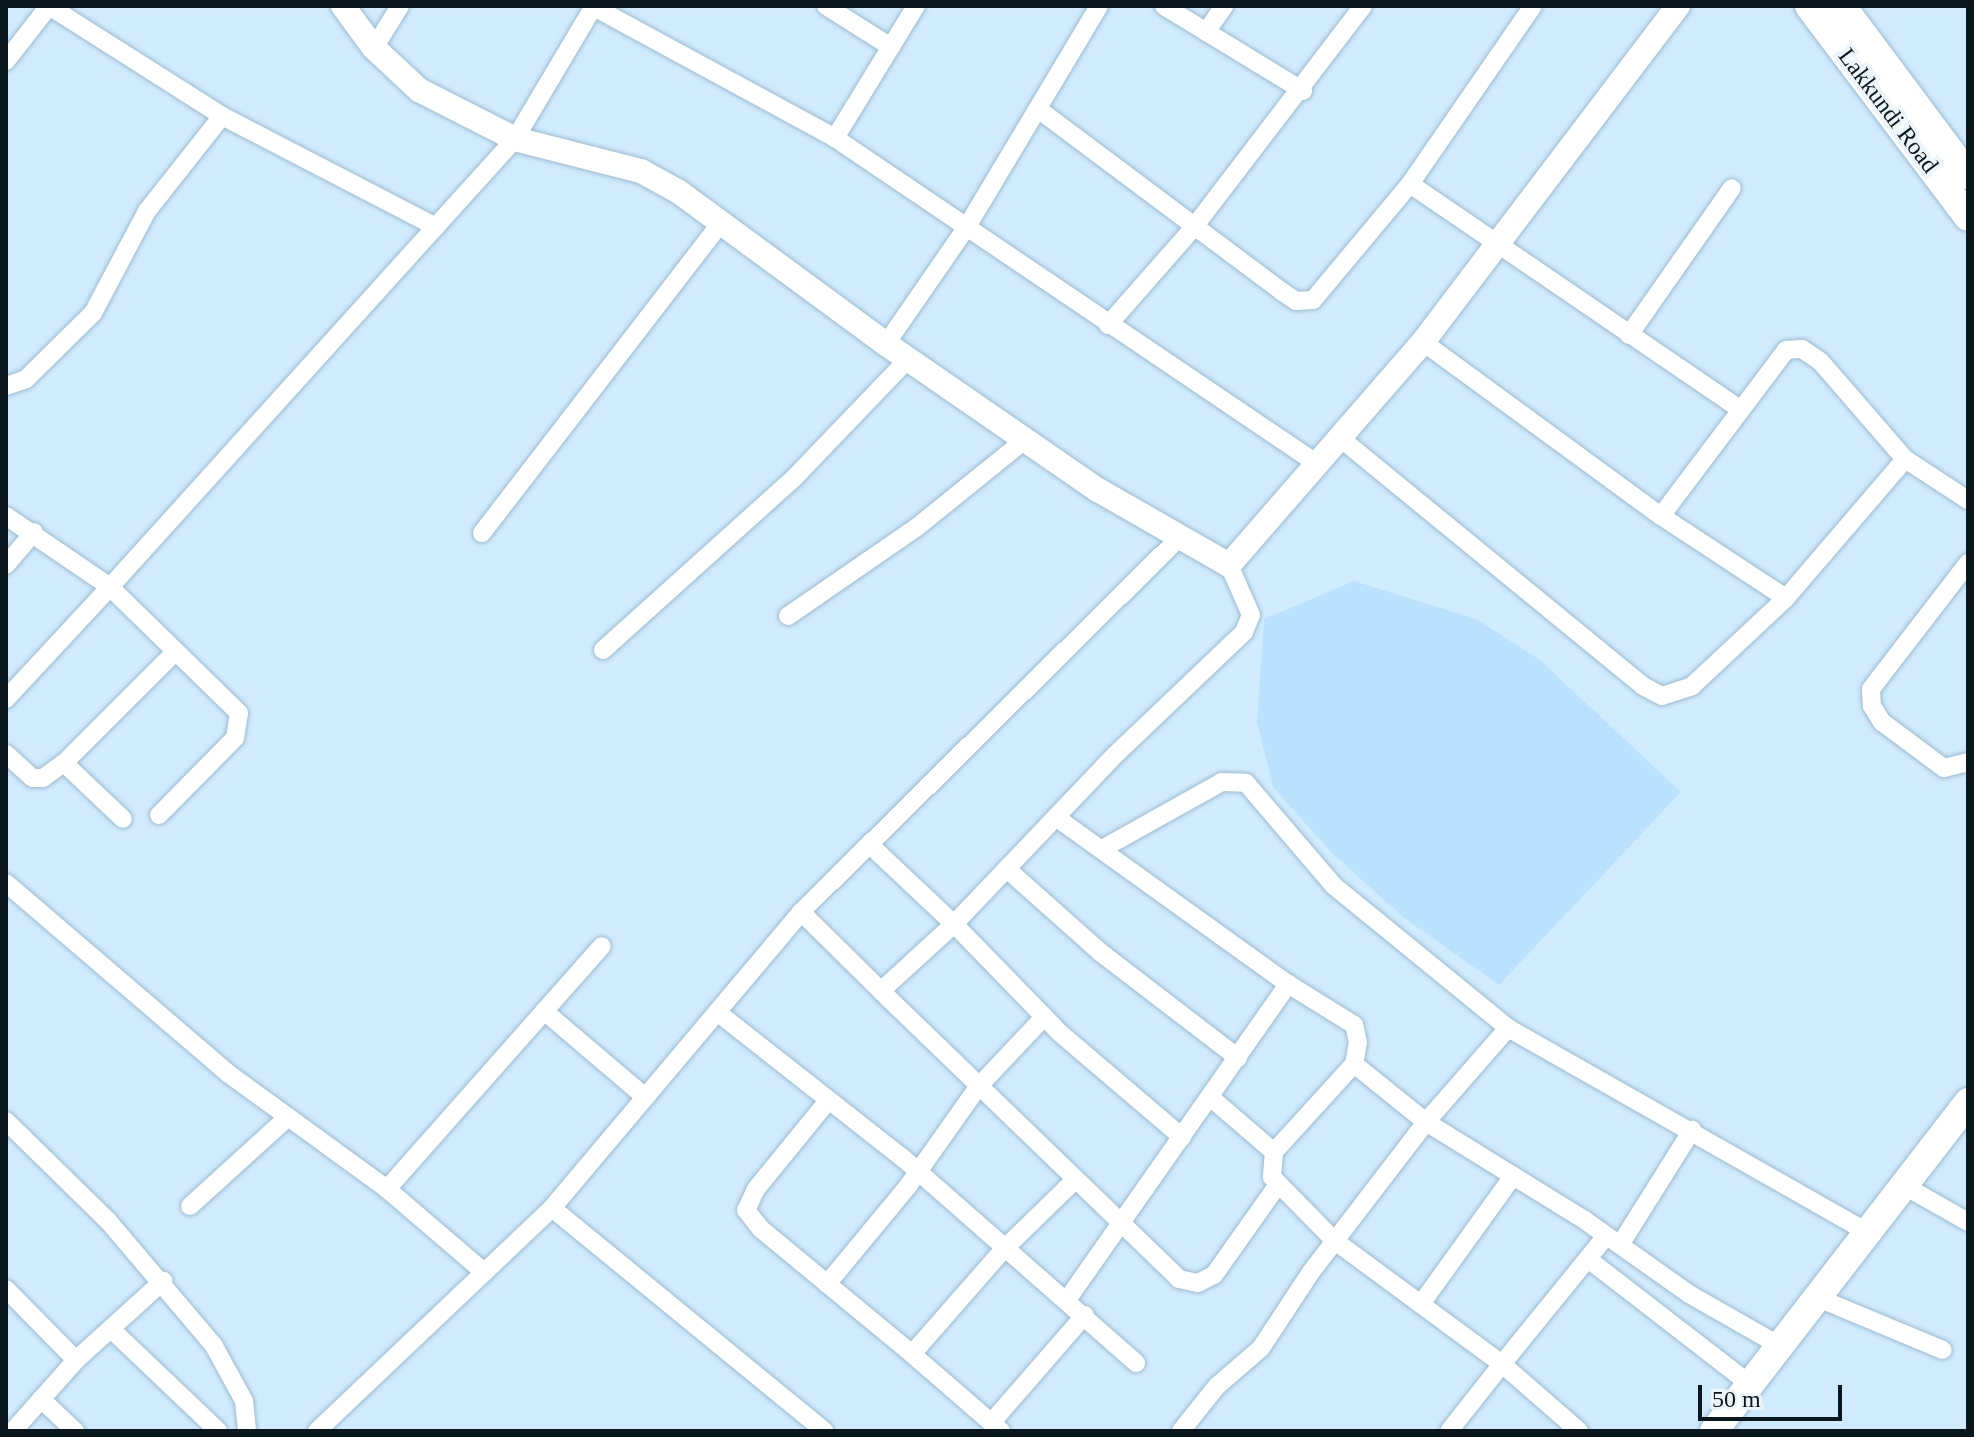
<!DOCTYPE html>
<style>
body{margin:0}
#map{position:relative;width:1974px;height:1437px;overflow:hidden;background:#d1ebfe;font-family:"Times New Roman",serif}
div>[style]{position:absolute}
.built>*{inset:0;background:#bae2fe}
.roads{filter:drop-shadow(0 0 2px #9cbcd2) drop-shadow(0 0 2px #9cbcd2)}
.street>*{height:18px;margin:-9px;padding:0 9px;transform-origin:9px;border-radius:9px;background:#fff}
.secondary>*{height:24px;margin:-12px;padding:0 12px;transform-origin:12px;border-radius:12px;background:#fff}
.primary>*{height:28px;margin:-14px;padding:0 14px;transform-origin:14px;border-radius:14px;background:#fff}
span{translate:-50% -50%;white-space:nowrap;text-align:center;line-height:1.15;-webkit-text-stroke:8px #eef5fa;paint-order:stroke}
.street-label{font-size:24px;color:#0b171f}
.frame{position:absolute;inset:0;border:8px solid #0b171f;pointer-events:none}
.scale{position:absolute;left:1698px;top:1385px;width:144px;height:36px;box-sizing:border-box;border:4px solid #0b171f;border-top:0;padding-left:10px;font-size:24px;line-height:28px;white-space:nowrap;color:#0b171f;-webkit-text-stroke:6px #eef5fa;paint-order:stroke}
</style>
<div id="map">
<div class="built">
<i style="clip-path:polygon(1354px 581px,1476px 619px,1540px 660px,1681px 792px,1499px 985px,1403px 917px,1330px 851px,1273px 787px,1257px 722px,1264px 619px)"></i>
</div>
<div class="roads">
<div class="street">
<i style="left:826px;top:6px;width:77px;rotate:32.2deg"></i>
<i style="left:1164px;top:6px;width:163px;rotate:31.4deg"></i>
<i style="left:594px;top:7px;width:274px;rotate:28.5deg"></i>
<i style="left:835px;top:138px;width:581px;rotate:34.05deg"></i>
<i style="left:1206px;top:32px;width:32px;rotate:-55deg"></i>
<i style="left:374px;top:48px;width:49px;rotate:-58.2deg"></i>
<i style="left:6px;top:61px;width:70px;rotate:-52deg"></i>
<i style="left:49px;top:6px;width:205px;rotate:32.4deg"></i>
<i style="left:222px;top:116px;width:241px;rotate:27.4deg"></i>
<i style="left:1038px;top:109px;width:304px;rotate:36.8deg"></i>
<i style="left:1281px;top:291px;width:18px;rotate:34deg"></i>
<i style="left:1296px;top:301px;width:17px;rotate:-3deg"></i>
<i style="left:1313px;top:300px;width:151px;rotate:-50.1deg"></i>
<i style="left:1410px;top:184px;width:216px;rotate:-55.4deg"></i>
<i style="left:835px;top:138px;width:155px;rotate:-58.5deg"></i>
<i style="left:1410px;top:184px;width:399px;rotate:34.3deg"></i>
<i style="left:1108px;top:325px;width:130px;rotate:-48.7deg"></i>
<i style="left:1194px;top:227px;width:278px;rotate:-52.6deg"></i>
<i style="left:1629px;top:335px;width:179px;rotate:-55deg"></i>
<i style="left:1423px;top:342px;width:295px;rotate:36.2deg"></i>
<i style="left:1661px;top:516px;width:149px;rotate:33.3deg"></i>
<i style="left:886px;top:344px;width:145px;rotate:-55.4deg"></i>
<i style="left:968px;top:225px;width:255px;rotate:-59.1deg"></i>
<i style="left:6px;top:386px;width:21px;rotate:-19deg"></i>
<i style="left:26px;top:379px;width:94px;rotate:-44.6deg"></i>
<i style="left:93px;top:313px;width:115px;rotate:-62.1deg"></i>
<i style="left:147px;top:211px;width:121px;rotate:-51.7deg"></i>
<i style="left:1339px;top:437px;width:393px;rotate:39.3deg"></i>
<i style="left:1643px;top:686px;width:21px;rotate:28deg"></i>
<i style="left:1662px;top:696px;width:32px;rotate:-18deg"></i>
<i style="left:1692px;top:686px;width:129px;rotate:-43.1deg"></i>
<i style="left:1786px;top:598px;width:183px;rotate:-49.4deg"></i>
<i style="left:1905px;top:459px;width:75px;rotate:33.1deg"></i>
<i style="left:6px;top:516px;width:126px;rotate:34.3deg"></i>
<i style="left:110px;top:587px;width:153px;rotate:132.9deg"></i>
<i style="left:1661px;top:516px;width:208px;rotate:-53deg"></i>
<i style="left:1786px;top:350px;width:16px;rotate:-4deg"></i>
<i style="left:1802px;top:349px;width:22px;rotate:34deg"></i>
<i style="left:1820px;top:361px;width:130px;rotate:49.1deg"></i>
<i style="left:482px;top:533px;width:391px;rotate:-52.4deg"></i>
<i style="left:1968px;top:563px;width:159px;rotate:127.6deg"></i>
<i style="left:1871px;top:689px;width:17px;rotate:87deg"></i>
<i style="left:1872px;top:706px;width:19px;rotate:58deg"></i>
<i style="left:1882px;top:722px;width:77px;rotate:36.6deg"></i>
<i style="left:1944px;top:768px;width:25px;rotate:-14deg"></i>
<i style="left:6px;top:565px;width:43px;rotate:-49.7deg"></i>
<i style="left:788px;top:616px;width:157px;rotate:-34.6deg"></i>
<i style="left:917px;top:527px;width:139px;rotate:-38.9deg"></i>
<i style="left:603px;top:650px;width:258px;rotate:-42deg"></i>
<i style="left:795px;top:477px;width:163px;rotate:-46.2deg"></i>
<i style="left:6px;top:754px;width:36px;rotate:42deg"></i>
<i style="left:33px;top:778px;width:10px"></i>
<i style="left:43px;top:778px;width:26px;rotate:-36deg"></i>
<i style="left:64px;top:763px;width:81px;rotate:43.5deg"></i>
<i style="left:64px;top:763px;width:158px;rotate:-45deg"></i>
<i style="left:159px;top:815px;width:108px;rotate:-45.4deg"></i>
<i style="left:235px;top:738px;width:25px;rotate:-81deg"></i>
<i style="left:239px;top:713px;width:180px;rotate:-135.7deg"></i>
<i style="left:110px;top:587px;width:604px;rotate:-47.89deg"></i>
<i style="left:515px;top:139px;width:155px;rotate:-59.3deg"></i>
<i style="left:1057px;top:818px;width:284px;rotate:35.7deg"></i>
<i style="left:1288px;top:984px;width:78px;rotate:31.8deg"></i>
<i style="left:1354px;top:1025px;width:17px;rotate:77deg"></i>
<i style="left:1358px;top:1042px;width:22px;rotate:100deg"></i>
<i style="left:1354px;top:1064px;width:119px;rotate:132.3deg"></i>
<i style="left:1274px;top:1152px;width:25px;rotate:95deg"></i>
<i style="left:1272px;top:1177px;width:90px;rotate:45.5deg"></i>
<i style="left:1335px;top:1241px;width:207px;rotate:36.4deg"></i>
<i style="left:1502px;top:1364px;width:85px;rotate:128.3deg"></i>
<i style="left:869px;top:844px;width:117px;rotate:43.3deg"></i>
<i style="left:954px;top:924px;width:99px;rotate:137.5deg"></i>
<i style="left:881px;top:991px;width:414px;rotate:44deg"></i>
<i style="left:1179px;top:1279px;width:19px;rotate:12deg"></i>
<i style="left:1198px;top:1283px;width:18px;rotate:-27deg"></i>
<i style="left:1214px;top:1275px;width:109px;rotate:-54.7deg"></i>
<i style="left:1102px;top:849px;width:137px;rotate:-29.2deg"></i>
<i style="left:1222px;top:782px;width:24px;rotate:2deg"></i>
<i style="left:1246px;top:783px;width:135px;rotate:49.5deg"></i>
<i style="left:1334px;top:886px;width:225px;rotate:39.2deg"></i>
<i style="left:1508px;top:1028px;width:415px;rotate:29.6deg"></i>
<i style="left:1008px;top:870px;width:123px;rotate:41.7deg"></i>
<i style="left:1100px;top:952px;width:174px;rotate:37.5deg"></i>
<i style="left:6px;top:883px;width:294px;rotate:40.6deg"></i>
<i style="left:229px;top:1074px;width:195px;rotate:36deg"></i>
<i style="left:387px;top:1189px;width:128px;rotate:40.6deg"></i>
<i style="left:801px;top:912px;width:112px;rotate:44.6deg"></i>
<i style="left:544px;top:1011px;width:133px;rotate:40.4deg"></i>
<i style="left:717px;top:1012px;width:238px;rotate:38.2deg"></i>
<i style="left:904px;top:1159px;width:309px;rotate:41.3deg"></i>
<i style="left:1354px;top:1064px;width:92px;rotate:38.9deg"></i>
<i style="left:1426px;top:1122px;width:125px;rotate:-48.9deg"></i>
<i style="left:1210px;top:1097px;width:84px;rotate:40.7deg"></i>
<i style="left:827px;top:1102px;width:112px;rotate:129.2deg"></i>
<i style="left:756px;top:1189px;width:23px;rotate:115deg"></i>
<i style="left:746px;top:1210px;width:24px;rotate:52deg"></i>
<i style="left:761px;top:1229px;width:196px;rotate:39.6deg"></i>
<i style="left:912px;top:1354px;width:138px;rotate:-48.8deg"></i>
<i style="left:1003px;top:1250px;width:100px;rotate:-44.2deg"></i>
<i style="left:6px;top:1121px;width:144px;rotate:44.4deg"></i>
<i style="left:109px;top:1222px;width:162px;rotate:49.7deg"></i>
<i style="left:214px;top:1346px;width:63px;rotate:61.4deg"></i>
<i style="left:244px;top:1401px;width:30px;rotate:84deg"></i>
<i style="left:1182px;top:1137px;width:160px;rotate:-139.6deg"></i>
<i style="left:1060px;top:1033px;width:152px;rotate:-134.2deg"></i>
<i style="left:954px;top:924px;width:233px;rotate:-46.4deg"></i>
<i style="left:1115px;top:755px;width:178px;rotate:-43.6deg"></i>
<i style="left:1244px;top:632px;width:18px;rotate:-68deg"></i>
<i style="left:1251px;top:615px;width:55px;rotate:-113.7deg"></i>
<i style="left:1903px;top:1185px;width:75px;rotate:29.6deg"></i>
<i style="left:387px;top:1189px;width:324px;rotate:-48.5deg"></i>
<i style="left:190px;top:1206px;width:132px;rotate:-42.2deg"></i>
<i style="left:552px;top:1208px;width:352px;rotate:39.3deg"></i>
<i style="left:1620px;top:1245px;width:136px;rotate:-57.9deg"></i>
<i style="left:1588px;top:1259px;width:205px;rotate:37.7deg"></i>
<i style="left:827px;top:1284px;width:127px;rotate:-50.4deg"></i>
<i style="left:908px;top:1186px;width:121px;rotate:-54.7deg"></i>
<i style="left:978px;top:1087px;width:96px;rotate:-46.7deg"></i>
<i style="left:6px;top:1289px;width:100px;rotate:45.4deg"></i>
<i style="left:1818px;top:1298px;width:135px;rotate:22.6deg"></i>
<i style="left:1067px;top:1300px;width:386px;rotate:-55deg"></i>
<i style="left:1421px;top:1304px;width:158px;rotate:-54.3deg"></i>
<i style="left:111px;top:1329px;width:148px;rotate:43.6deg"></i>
<i style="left:912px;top:1354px;width:118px;rotate:40.9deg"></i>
<i style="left:41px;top:1399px;width:47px;rotate:43.3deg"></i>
<i style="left:991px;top:1423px;width:143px;rotate:-49deg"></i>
<i style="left:13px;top:1431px;width:95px;rotate:-48.4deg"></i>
<i style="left:76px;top:1360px;width:118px;rotate:-42.2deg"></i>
<i style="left:317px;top:1431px;width:324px;rotate:-43.5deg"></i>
<i style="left:552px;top:1208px;width:387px;rotate:-49.9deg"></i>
<i style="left:801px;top:912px;width:533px;rotate:-44.7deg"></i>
<i style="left:1181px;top:1431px;width:58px;rotate:-51.3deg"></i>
<i style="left:1217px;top:1386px;width:58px;rotate:-40.8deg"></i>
<i style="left:1261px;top:1348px;width:91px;rotate:-56.7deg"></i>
<i style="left:1311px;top:1272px;width:189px;rotate:-52.5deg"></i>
<i style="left:1426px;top:1122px;width:188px;rotate:31.7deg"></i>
<i style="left:1586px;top:1221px;width:126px;rotate:35.3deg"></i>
<i style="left:1689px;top:1294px;width:105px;rotate:29.7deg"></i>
<i style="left:1579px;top:1431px;width:102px;rotate:-139deg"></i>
<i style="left:1502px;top:1364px;width:165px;rotate:-50.9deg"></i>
</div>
<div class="secondary">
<i style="left:343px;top:6px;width:52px;rotate:53.6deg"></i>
<i style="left:374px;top:48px;width:62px;rotate:43deg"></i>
<i style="left:419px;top:90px;width:108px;rotate:27deg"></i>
<i style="left:515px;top:139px;width:130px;rotate:14.3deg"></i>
<i style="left:641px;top:171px;width:43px;rotate:28.9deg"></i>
<i style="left:679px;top:192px;width:257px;rotate:36.3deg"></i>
<i style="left:886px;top:344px;width:257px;rotate:34.6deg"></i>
<i style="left:1098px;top:490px;width:151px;rotate:29.8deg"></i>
<i style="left:1229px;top:565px;width:296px;rotate:-49deg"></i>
<i style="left:1423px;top:342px;width:422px;rotate:-52.8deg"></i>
</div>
<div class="primary">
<i style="left:1809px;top:6px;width:264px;rotate:53deg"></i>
<i style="left:1842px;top:6px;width:211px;rotate:53.3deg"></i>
<i style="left:1714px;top:1431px;width:416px;rotate:-52.3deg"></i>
</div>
</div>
<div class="street-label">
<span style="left:1888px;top:111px;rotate:53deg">Lakkundi Road</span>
</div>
<div class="frame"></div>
<div class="scale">50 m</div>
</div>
